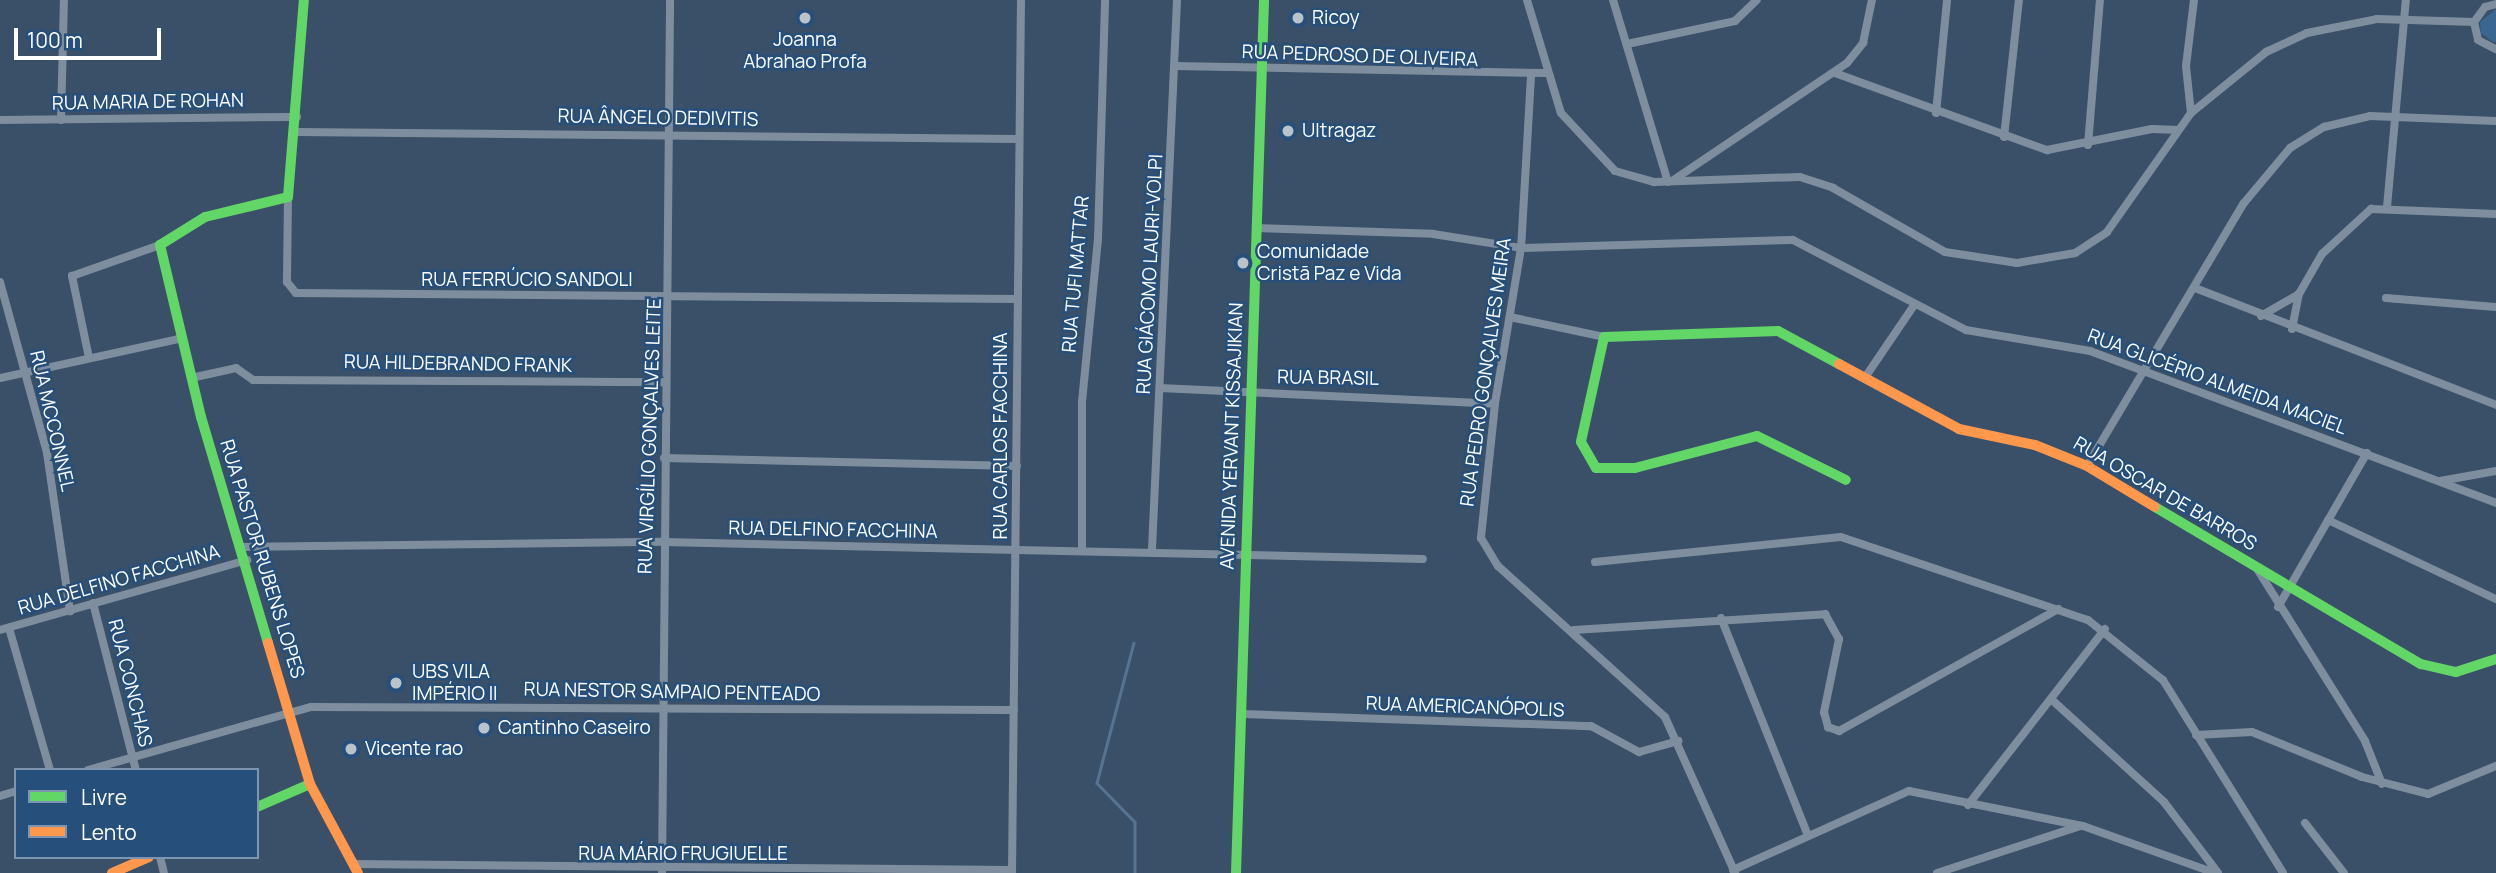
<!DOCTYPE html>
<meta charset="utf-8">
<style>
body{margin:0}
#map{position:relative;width:2496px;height:873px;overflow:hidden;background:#3a5068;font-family:Manrope,sans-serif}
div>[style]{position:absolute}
.green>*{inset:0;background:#3b6692}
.stream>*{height:2.5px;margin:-1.25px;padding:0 1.25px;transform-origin:1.25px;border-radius:1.25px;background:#577392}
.street>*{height:8px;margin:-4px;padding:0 4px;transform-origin:4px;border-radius:4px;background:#7f8e9f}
.fast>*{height:10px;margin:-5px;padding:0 5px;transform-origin:5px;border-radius:5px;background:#63d668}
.slow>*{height:10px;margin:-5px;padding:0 5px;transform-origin:5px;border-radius:5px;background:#ff974d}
.dots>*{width:19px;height:19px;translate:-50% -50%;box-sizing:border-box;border:4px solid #274f7b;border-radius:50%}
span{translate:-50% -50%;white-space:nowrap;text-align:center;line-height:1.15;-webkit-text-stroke:5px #274f7b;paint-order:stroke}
.poi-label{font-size:19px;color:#fff}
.left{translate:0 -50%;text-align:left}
.street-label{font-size:19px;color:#fff}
.legend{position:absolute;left:14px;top:768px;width:245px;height:91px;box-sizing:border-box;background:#274f7b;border:2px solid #7d95b0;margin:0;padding:9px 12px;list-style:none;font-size:21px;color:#fff}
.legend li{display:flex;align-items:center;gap:14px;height:35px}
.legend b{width:35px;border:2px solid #7d95b0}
.scale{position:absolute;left:14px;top:28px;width:147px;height:32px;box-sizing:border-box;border:4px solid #fff;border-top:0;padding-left:9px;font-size:21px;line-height:24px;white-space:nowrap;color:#fff;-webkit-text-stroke:5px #274f7b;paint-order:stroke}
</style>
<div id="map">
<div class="green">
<i style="clip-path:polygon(2496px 9px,2496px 42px,2493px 42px,2481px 33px,2480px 22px)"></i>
</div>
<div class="stream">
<i style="left:1134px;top:643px;width:145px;rotate:104.8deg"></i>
<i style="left:1097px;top:783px;width:54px;rotate:45.7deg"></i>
<i style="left:1135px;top:822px;width:51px;rotate:90deg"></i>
</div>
<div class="street">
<i style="left:1527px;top:0;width:118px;rotate:73.3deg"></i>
<i style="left:1561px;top:113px;width:79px;rotate:47deg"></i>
<i style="left:1615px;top:171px;width:41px;rotate:15.8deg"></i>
<i style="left:1654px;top:182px;width:146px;rotate:-2deg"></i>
<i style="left:1800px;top:177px;width:35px;rotate:18deg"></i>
<i style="left:1833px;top:188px;width:129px;rotate:29.7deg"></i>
<i style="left:1945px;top:252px;width:73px;rotate:8.7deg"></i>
<i style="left:2017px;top:263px;width:59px;rotate:-9.8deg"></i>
<i style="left:2075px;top:253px;width:38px;rotate:-33deg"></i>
<i style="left:2107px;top:232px;width:146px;rotate:-54.8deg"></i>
<i style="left:2191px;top:113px;width:97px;rotate:-39.1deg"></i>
<i style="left:2266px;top:52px;width:45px;rotate:-24.9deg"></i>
<i style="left:2307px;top:33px;width:71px;rotate:-11.3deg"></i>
<i style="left:2377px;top:19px;width:97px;rotate:1.8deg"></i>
<i style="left:1613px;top:0;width:190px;rotate:73.2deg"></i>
<i style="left:2496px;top:4px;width:11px;rotate:165deg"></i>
<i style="left:2485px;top:7px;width:19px;rotate:126deg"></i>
<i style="left:2474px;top:22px;width:18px;rotate:77deg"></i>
<i style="left:2478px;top:40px;width:20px;rotate:27deg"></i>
<i style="left:1627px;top:44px;width:110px;rotate:-12deg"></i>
<i style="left:1735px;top:21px;width:30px;rotate:-44deg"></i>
<i style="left:1175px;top:66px;width:370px;rotate:1.1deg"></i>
<i style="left:1835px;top:73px;width:226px;rotate:20deg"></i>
<i style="left:2047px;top:150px;width:107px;rotate:-11.3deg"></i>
<i style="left:2152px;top:129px;width:26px;rotate:2deg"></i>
<i style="left:1531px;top:76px;width:172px;rotate:93.3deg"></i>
<i style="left:1521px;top:248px;width:158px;rotate:99.5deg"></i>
<i style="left:1495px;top:404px;width:135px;rotate:96deg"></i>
<i style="left:1481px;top:538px;width:33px;rotate:59deg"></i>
<i style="left:1498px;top:566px;width:225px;rotate:42.1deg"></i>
<i style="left:1665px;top:717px;width:171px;rotate:65.8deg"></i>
<i style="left:1936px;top:113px;width:114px;rotate:-84.4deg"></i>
<i style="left:2191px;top:113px;width:47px;rotate:-96.1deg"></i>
<i style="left:2186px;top:66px;width:66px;rotate:-83.1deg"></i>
<i style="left:0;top:120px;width:297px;rotate:-0.6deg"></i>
<i style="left:61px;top:120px;width:120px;rotate:-88.6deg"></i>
<i style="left:296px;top:132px;width:723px;rotate:0.55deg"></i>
<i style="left:2004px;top:137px;width:138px;rotate:-83.8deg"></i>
<i style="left:2088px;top:145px;width:145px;rotate:-85.3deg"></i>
<i style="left:1672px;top:181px;width:211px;rotate:-34deg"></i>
<i style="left:1847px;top:63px;width:26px;rotate:-51deg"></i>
<i style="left:1863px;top:43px;width:44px;rotate:-78.2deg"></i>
<i style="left:288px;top:197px;width:85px;rotate:90.7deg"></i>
<i style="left:287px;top:282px;width:14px;rotate:51deg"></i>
<i style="left:296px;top:293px;width:721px;rotate:0.48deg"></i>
<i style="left:2387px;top:207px;width:208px;rotate:-84.8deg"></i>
<i style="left:1256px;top:228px;width:177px;rotate:1.9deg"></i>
<i style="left:1433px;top:234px;width:89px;rotate:9deg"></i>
<i style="left:1521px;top:248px;width:272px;rotate:-1.7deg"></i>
<i style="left:1793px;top:240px;width:195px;rotate:27.5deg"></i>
<i style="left:1966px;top:330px;width:126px;rotate:9.6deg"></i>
<i style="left:2090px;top:351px;width:434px;rotate:20.5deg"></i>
<i style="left:0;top:282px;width:177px;rotate:74.6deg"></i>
<i style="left:47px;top:453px;width:160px;rotate:81.7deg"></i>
<i style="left:2195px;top:288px;width:323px;rotate:21.2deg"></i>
<i style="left:2386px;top:298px;width:110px;rotate:4.7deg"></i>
<i style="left:2261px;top:316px;width:44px;rotate:-30.1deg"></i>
<i style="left:1510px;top:317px;width:96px;rotate:12deg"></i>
<i style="left:2292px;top:329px;width:36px;rotate:-79deg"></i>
<i style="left:2299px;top:294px;width:46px;rotate:-60.1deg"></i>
<i style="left:2322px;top:254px;width:67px;rotate:-42.6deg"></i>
<i style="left:2371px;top:209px;width:125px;rotate:2.3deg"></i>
<i style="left:89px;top:358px;width:84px;rotate:-101.7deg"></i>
<i style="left:72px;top:276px;width:93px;rotate:-19.4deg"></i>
<i style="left:1866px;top:376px;width:87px;rotate:-55.8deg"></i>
<i style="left:0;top:378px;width:187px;rotate:-12.3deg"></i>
<i style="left:191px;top:378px;width:46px;rotate:-12.5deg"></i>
<i style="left:236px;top:368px;width:21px;rotate:35deg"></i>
<i style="left:253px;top:380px;width:411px;rotate:0.3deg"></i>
<i style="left:1160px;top:388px;width:335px;rotate:2.7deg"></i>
<i style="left:664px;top:458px;width:353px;rotate:1.3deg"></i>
<i style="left:2087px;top:466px;width:306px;rotate:-59.2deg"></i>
<i style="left:2244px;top:203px;width:72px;rotate:-50.1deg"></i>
<i style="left:2290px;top:148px;width:40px;rotate:-32deg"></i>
<i style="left:2324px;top:127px;width:47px;rotate:-13.4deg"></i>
<i style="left:2370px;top:116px;width:126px;rotate:2.3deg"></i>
<i style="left:2440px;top:481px;width:57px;rotate:-10.1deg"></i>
<i style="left:2328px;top:520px;width:186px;rotate:25.2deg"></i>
<i style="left:243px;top:547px;width:420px;rotate:-0.7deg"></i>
<i style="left:663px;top:542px;width:760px;rotate:1.28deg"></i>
<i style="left:1152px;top:549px;width:550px;rotate:-87.39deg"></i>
<i style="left:1082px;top:550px;width:148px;rotate:-90deg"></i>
<i style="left:1082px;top:402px;width:164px;rotate:-84.4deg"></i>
<i style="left:1098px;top:239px;width:239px;rotate:-88.3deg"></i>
<i style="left:1595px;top:562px;width:247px;rotate:-5.8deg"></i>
<i style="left:1841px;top:537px;width:261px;rotate:18.6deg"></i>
<i style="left:2088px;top:620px;width:96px;rotate:38.7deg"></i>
<i style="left:2163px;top:680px;width:227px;rotate:58.1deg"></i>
<i style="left:2256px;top:567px;width:205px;rotate:57.9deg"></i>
<i style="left:2365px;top:741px;width:46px;rotate:68.4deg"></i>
<i style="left:93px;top:603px;width:172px;rotate:75.6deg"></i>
<i style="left:2278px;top:607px;width:178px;rotate:-60deg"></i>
<i style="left:1721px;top:618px;width:232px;rotate:68.2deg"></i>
<i style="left:9px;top:628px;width:148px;rotate:73.9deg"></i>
<i style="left:0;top:630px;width:257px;rotate:-15.8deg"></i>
<i style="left:1574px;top:630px;width:252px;rotate:-3.6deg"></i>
<i style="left:1825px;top:614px;width:29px;rotate:61deg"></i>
<i style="left:1839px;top:639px;width:75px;rotate:101.6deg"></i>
<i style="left:1824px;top:712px;width:16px;rotate:75deg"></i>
<i style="left:1828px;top:727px;width:12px;rotate:20deg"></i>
<i style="left:1839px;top:731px;width:251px;rotate:-29.1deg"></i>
<i style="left:2051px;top:699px;width:153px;rotate:42.3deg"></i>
<i style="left:2164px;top:802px;width:89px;rotate:52.7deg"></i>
<i style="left:1243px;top:714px;width:348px;rotate:2deg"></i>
<i style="left:1591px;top:726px;width:55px;rotate:28.4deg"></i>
<i style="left:1639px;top:752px;width:41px;rotate:-15.8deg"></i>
<i style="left:2196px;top:735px;width:56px;rotate:-3.1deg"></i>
<i style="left:2252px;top:732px;width:119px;rotate:22.2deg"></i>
<i style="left:2362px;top:777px;width:68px;rotate:14.4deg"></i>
<i style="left:2428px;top:794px;width:74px;rotate:-22.4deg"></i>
<i style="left:88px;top:770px;width:232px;rotate:-15.8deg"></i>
<i style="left:311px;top:707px;width:703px;rotate:0.24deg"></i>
<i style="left:0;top:796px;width:17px;rotate:-17deg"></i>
<i style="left:1968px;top:805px;width:223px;rotate:-52.1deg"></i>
<i style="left:2305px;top:823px;width:63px;rotate:52deg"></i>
<i style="left:160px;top:857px;width:16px;rotate:76deg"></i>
<i style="left:353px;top:864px;width:659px;rotate:0.52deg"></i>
<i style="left:1733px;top:870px;width:193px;rotate:-24.2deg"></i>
<i style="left:1909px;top:791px;width:177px;rotate:11.4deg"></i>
<i style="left:2083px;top:826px;width:140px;rotate:19.6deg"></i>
<i style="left:662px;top:873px;width:873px;rotate:-89.47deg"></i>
<i style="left:1012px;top:873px;width:873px;rotate:-89.41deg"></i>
<i style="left:1937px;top:873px;width:151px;rotate:-18.2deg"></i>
</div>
<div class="fast">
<i style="left:1839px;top:364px;width:69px;rotate:-151.6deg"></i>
<i style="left:1778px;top:331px;width:174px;rotate:178deg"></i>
<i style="left:1604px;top:337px;width:107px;rotate:102.4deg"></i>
<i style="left:1581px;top:442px;width:30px;rotate:60deg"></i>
<i style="left:1596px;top:468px;width:39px"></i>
<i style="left:1635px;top:468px;width:126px;rotate:-14.7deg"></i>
<i style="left:1757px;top:436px;width:99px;rotate:26.3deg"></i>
<i style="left:2155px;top:507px;width:309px;rotate:30.6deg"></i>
<i style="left:2421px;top:664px;width:36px;rotate:13deg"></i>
<i style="left:2456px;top:672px;width:42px;rotate:-18deg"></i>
<i style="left:268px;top:643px;width:236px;rotate:-106.5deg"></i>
<i style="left:201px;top:417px;width:177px;rotate:-103.4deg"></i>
<i style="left:160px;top:245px;width:53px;rotate:-31.9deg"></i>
<i style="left:205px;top:217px;width:85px;rotate:-13.5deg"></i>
<i style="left:288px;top:197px;width:198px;rotate:-85.4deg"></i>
<i style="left:257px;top:807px;width:58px;rotate:-23.5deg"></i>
<i style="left:1236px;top:873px;width:873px;rotate:-88.16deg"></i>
</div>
<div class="slow">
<i style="left:1839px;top:364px;width:136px;rotate:28.4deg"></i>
<i style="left:1959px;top:429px;width:78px;rotate:11.9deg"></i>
<i style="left:2035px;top:445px;width:56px;rotate:22deg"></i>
<i style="left:2087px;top:466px;width:79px;rotate:31.1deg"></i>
<i style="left:268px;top:643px;width:147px;rotate:73.4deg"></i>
<i style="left:310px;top:784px;width:101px;rotate:61.7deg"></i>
<i style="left:112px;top:873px;width:40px;rotate:-23.4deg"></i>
</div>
<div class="dots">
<i style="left:805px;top:18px;background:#bac2ca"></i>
<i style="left:1298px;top:18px;background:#bac2ca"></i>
<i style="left:1288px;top:131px;background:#bac2ca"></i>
<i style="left:1243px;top:263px;background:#bac2ca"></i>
<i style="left:396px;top:683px;background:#bac2ca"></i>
<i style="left:484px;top:728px;background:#bac2ca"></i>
<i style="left:351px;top:749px;background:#bac2ca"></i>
</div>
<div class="poi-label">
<span class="left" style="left:1312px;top:18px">Ricoy</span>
<span style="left:805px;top:51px">Joanna<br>Abrahao Profa</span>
<span class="left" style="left:1302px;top:131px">Ultragaz</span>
<span class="left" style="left:1257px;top:263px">Comunidade<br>Cristã Paz e Vida</span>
<span class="left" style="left:412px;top:683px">UBS VILA<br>IMPÉRIO II</span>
<span class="left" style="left:498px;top:728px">Cantinho Caseiro</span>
<span class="left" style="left:365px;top:749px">Vicente rao</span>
</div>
<div class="street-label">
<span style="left:1360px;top:56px;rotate:2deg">RUA PEDROSO DE OLIVEIRA</span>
<span style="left:148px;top:102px;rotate:-1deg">RUA MARIA DE ROHAN</span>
<span style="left:658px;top:118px;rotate:1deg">RUA ÂNGELO DEDIVITIS</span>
<span style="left:1076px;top:274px;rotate:-85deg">RUA TUFI MATTAR</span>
<span style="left:1150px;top:274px;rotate:-87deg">RUA GIÁCOMO LAURI-VOLPI</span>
<span style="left:527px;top:280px">RUA FERRÚCIO SANDOLI</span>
<span style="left:458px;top:364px;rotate:1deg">RUA HILDEBRANDO FRANK</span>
<span style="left:1486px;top:372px;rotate:-82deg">RUA PEDRO GONÇALVES MEIRA</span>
<span style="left:1328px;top:378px;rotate:1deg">RUA BRASIL</span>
<span style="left:2217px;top:382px;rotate:20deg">RUA GLICÉRIO ALMEIDA MACIEL</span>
<span style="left:52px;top:421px;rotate:77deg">RUA MCCONNEL</span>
<span style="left:650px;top:436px;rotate:-88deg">RUA VIRGÍLIO GONÇALVES LEITE</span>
<span style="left:1001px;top:436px;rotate:-90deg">RUA CARLOS FACCHINA</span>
<span style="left:1232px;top:436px;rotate:-88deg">AVENIDA YERVANT KISSAJIKIAN</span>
<span style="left:2165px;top:494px;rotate:30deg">RUA OSCAR DE BARROS</span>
<span style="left:833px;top:530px;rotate:1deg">RUA DELFINO FACCHINA</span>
<span style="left:262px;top:559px;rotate:73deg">RUA PASTOR RUBENS LOPES</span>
<span style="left:119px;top:580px;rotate:-16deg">RUA DELFINO FACCHINA</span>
<span style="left:130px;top:683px;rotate:76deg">RUA CONCHAS</span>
<span style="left:672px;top:692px;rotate:1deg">RUA NESTOR SAMPAIO PENTEADO</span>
<span style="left:1465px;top:707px;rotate:2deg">RUA AMERICANÓPOLIS</span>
<span style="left:683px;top:854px">RUA MÁRIO FRUGIUELLE</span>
</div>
<ul class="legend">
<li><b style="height:9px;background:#63d668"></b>Livre</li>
<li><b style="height:9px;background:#ff974d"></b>Lento</li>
</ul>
<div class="scale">100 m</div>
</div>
